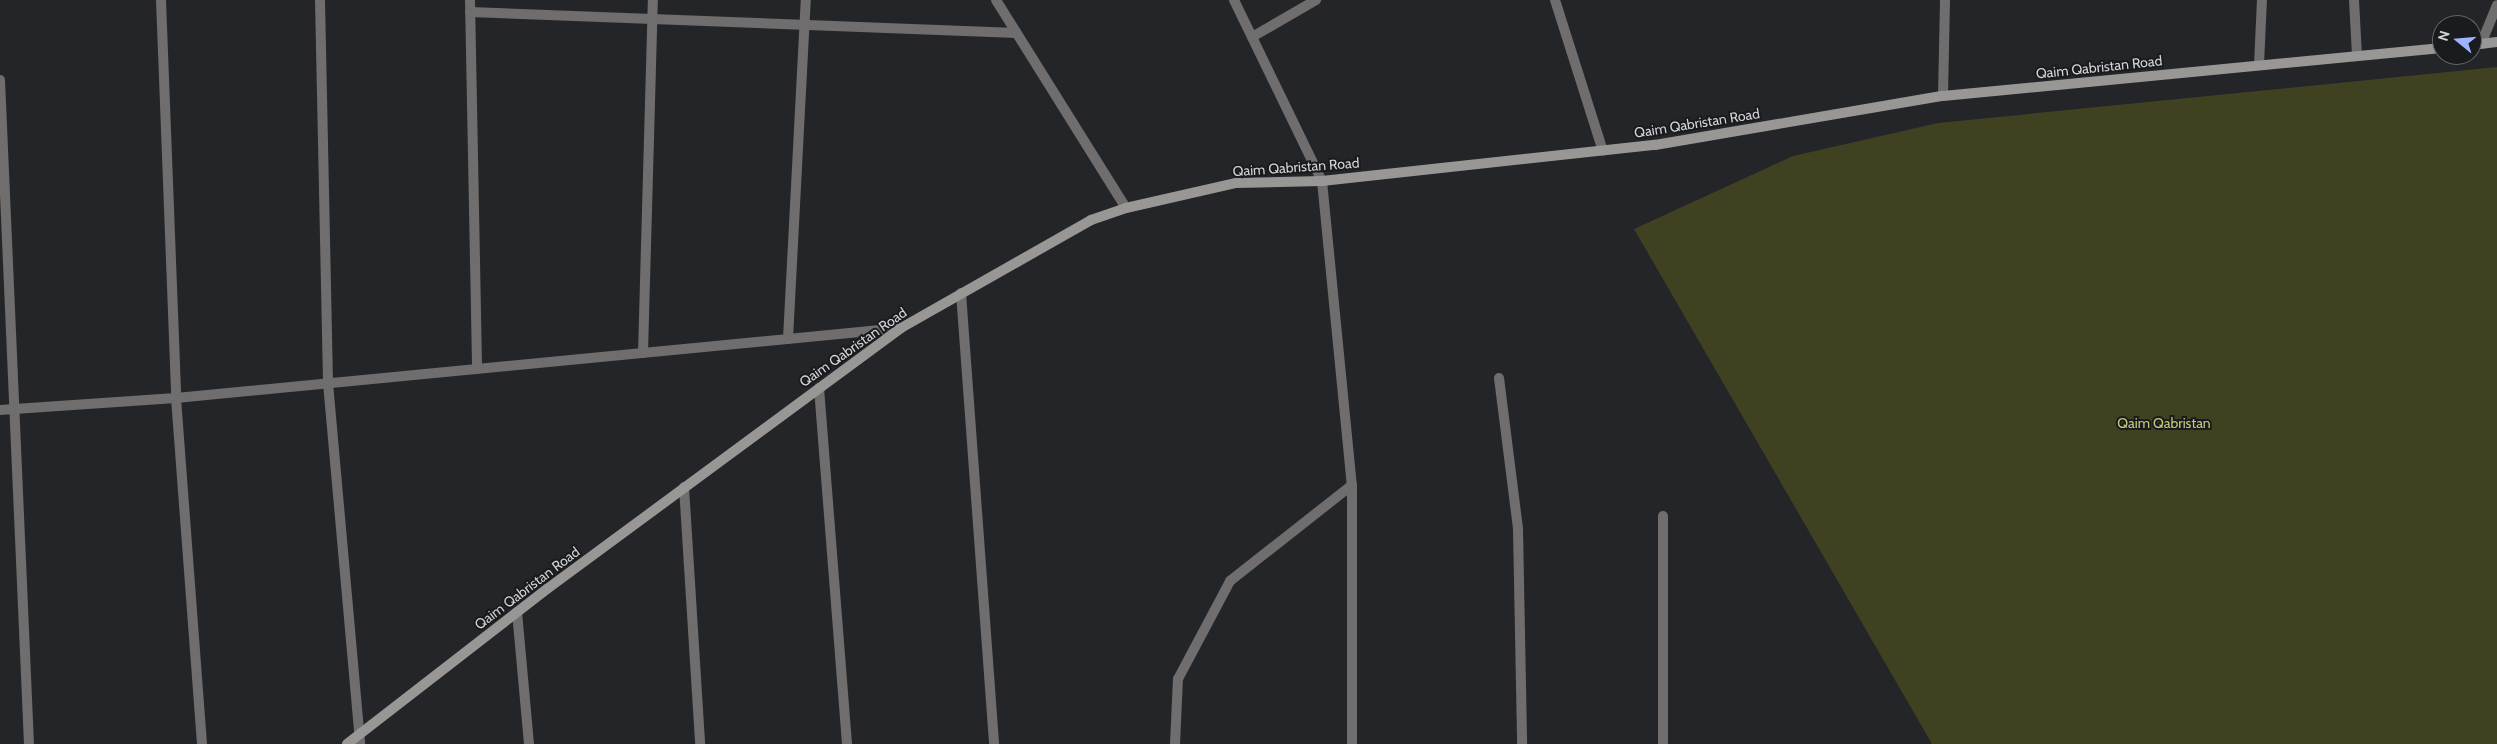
<!DOCTYPE html>
<style>
body{margin:0}
#map{position:relative;width:2497px;height:744px;overflow:hidden;background:#242528;font-family:Cabin,sans-serif}
div>[style]{position:absolute}
.green>*{inset:0;background:#3f4121}
.street>*{height:10px;margin:-5px;padding:0 5px;transform-origin:5px;border-radius:5px;background:#6f6d6d}
.secondary>*{height:10px;margin:-5px;padding:0 5px;transform-origin:5px;border-radius:5px;background:#999696}
span{translate:-50% -50%;white-space:nowrap;text-align:center;line-height:1.15;-webkit-text-stroke:4px #1a1b1e;paint-order:stroke}
.street-label{font-size:14px;color:#d2d3d5}
.park-label{font-size:14px;color:#c5c979}
.north{position:absolute;left:2432px;top:15px;width:50px;height:50px;box-sizing:border-box;background:#1a1b1e;border:1px solid #646567;border-radius:50%;rotate:287deg;font-size:14px;font-weight:700;line-height:20px;text-align:center;color:#d2d3d5}
.north::after{content:'';display:block;margin:auto;width:18px;height:22px;background:#9cb4fd;clip-path:polygon(50% 0,100% 100%,50% 72%,0 100%)}
</style>
<div id="map">
<div class="green">
<i style="clip-path:polygon(2497px 67px,2497px 744px,1932px 744px,1634px 229px,1793px 156px,1938px 123px)"></i>
</div>
<div class="street">
<i style="left:161px;top:0;width:398px;rotate:87.8deg"></i>
<i style="left:176px;top:398px;width:347px;rotate:85.7deg"></i>
<i style="left:320px;top:0;width:383px;rotate:88.8deg"></i>
<i style="left:328px;top:383px;width:362px;rotate:84.9deg"></i>
<i style="left:470px;top:0;width:369px;rotate:88.9deg"></i>
<i style="left:996px;top:0;width:245px;rotate:58deg"></i>
<i style="left:1234px;top:0;width:201px;rotate:64.1deg"></i>
<i style="left:1322px;top:181px;width:305px;rotate:84.4deg"></i>
<i style="left:1352px;top:485px;width:259px;rotate:90deg"></i>
<i style="left:1555px;top:0;width:158px;rotate:72.4deg"></i>
<i style="left:2354px;top:0;width:56px;rotate:86.9deg"></i>
<i style="left:470px;top:12px;width:547px;rotate:2.2deg"></i>
<i style="left:1252px;top:37px;width:74px;rotate:-30deg"></i>
<i style="left:2481px;top:44px;width:42px;rotate:-67.7deg"></i>
<i style="left:2259px;top:65px;width:65px;rotate:-87.4deg"></i>
<i style="left:0;top:80px;width:665px;rotate:87.5deg"></i>
<i style="left:1943px;top:96px;width:96px;rotate:-88.8deg"></i>
<i style="left:961px;top:293px;width:452px;rotate:85.8deg"></i>
<i style="left:788px;top:339px;width:339px;rotate:-87deg"></i>
<i style="left:643px;top:353px;width:353px;rotate:-88.4deg"></i>
<i style="left:1499px;top:378px;width:152px;rotate:82.8deg"></i>
<i style="left:1518px;top:529px;width:215px;rotate:88.9deg"></i>
<i style="left:819px;top:388px;width:357px;rotate:85.5deg"></i>
<i style="left:0;top:410px;width:176px;rotate:-3.9deg"></i>
<i style="left:176px;top:398px;width:728px;rotate:-5.51deg"></i>
<i style="left:684px;top:487px;width:257px;rotate:86.4deg"></i>
<i style="left:1663px;top:516px;width:228px;rotate:90deg"></i>
<i style="left:517px;top:612px;width:133px;rotate:84.8deg"></i>
<i style="left:1175px;top:744px;width:65px;rotate:-87.4deg"></i>
<i style="left:1178px;top:679px;width:111px;rotate:-62deg"></i>
<i style="left:1230px;top:581px;width:155px;rotate:-38.2deg"></i>
</div>
<div class="secondary">
<i style="left:2472px;top:45px;width:25px;rotate:-7deg"></i>
<i style="left:347px;top:744px;width:253px;rotate:-37.8deg"></i>
<i style="left:547px;top:589px;width:440px;rotate:-36.4deg"></i>
<i style="left:901px;top:328px;width:219px;rotate:-29.6deg"></i>
<i style="left:1091px;top:220px;width:37px;rotate:-19deg"></i>
<i style="left:1126px;top:208px;width:113px;rotate:-12.8deg"></i>
<i style="left:1236px;top:183px;width:86px;rotate:-1.3deg"></i>
<i style="left:1322px;top:181px;width:335px;rotate:-6.2deg"></i>
<i style="left:1655px;top:145px;width:292px;rotate:-9.7deg"></i>
<i style="left:1943px;top:96px;width:501px;rotate:-5.49deg"></i>
</div>
<div class="street-label">
<span style="left:2099px;top:67px;rotate:-6deg">Qaim Qabristan Road</span>
<span style="left:1697px;top:123px;rotate:-9deg">Qaim Qabristan Road</span>
<span style="left:1296px;top:167px;rotate:-4deg">Qaim Qabristan Road</span>
<span style="left:853px;top:347px;rotate:-35deg">Qaim Qabristan Road</span>
<span style="left:527px;top:588px;rotate:-37deg">Qaim Qabristan Road</span>
</div>
<div class="park-label">
<span style="left:2164px;top:423px">Qaim Qabristan</span>
</div>
<div class="north">N</div>
</div>
